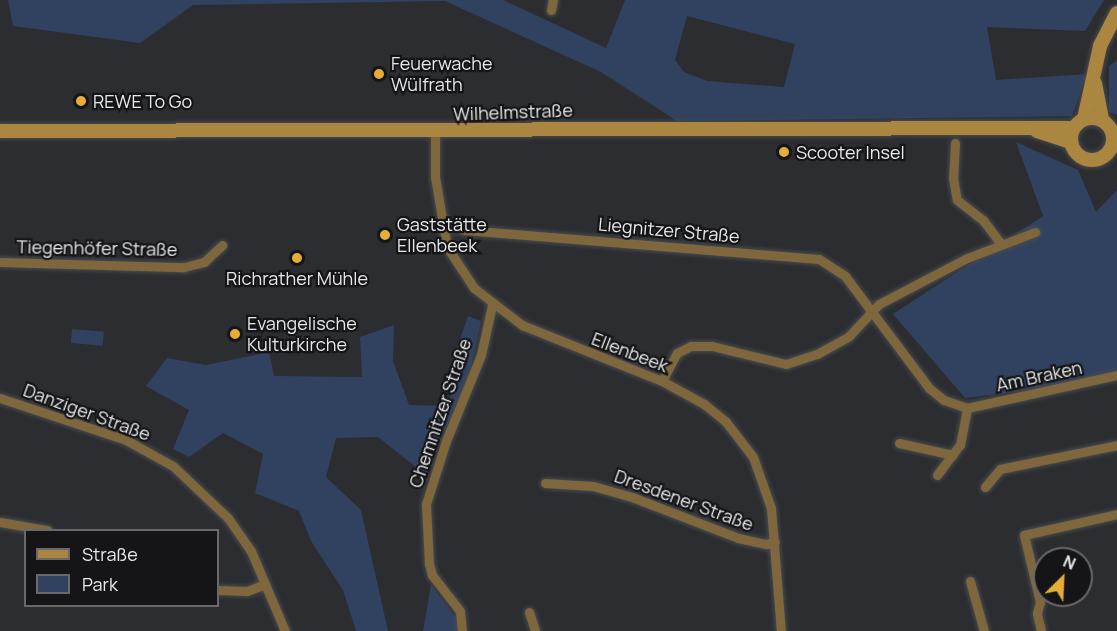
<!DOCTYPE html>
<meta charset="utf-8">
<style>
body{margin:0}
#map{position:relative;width:1117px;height:631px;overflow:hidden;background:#2b2d30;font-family:Manrope,sans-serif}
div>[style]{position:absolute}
.green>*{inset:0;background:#314261;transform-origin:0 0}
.roads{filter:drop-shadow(0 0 2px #494b4e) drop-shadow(0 0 2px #494b4e)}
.street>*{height:9px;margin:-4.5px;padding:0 4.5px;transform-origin:4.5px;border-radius:4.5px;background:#7e673d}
.secondary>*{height:14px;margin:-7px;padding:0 7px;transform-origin:7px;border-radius:7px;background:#ab8640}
.secondary>.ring{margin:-7px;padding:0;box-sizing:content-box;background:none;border:14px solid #ab8640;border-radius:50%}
.dots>*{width:16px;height:16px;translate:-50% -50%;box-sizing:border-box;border:3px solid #151517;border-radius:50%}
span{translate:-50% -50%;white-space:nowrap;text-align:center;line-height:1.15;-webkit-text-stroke:4.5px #151517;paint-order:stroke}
.poi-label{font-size:18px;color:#e6e7ea}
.left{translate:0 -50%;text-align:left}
.street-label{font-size:18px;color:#e6e7ea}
.legend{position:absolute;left:24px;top:529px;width:195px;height:78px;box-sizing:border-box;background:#151517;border:2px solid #69696b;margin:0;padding:8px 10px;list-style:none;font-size:18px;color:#e6e7ea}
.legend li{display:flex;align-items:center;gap:12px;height:30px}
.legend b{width:30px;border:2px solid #69696b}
.north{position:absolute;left:1033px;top:547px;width:60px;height:60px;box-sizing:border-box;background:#151517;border:2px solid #69696b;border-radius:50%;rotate:24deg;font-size:16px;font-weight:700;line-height:24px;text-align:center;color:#e6e7ea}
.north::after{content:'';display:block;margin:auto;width:21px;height:27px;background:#e5ad36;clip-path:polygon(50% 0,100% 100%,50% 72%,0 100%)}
</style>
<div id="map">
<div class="green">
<i style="clip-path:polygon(evenodd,8px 0,503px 0,606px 48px,625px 0,1104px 0,1085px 31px,987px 27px,996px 80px,1087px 74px,1072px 116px,677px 121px,601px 72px,445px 1px,193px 5px,140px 43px,13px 26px,8px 0,687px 16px,795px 44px,784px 87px,707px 81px,684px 72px,675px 60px,687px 16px)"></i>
<i style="clip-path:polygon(1117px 60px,1117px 115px,1109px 112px,1109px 66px)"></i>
<i style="clip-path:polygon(1016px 142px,1078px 170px,1096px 212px,1117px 190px,1117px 379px,965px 398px,893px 314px,1043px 216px)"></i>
<i style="clip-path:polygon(468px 316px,481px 321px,468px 381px,426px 475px,378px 437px,336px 438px,326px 477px,361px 510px,388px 631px,356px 631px,343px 590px,311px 541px,299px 511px,255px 493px,263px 454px,223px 433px,189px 457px,173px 449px,189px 410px,146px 386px,167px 358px,206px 365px,269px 352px,274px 376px,362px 377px,360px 337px,394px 325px,393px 361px,409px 405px,446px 406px,456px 384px,447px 378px)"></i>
<i style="left:72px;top:329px;width:32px;height:14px;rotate:5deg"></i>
<i style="clip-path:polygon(431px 585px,458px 621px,458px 631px,423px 631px)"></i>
</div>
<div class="roads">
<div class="street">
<i style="left:551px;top:10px;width:10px;rotate:-79deg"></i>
<i style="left:435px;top:131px;width:46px;rotate:90deg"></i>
<i style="left:435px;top:177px;width:71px;rotate:80.3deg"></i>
<i style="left:447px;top:247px;width:49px;rotate:56.6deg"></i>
<i style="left:474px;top:288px;width:61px;rotate:37.6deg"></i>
<i style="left:522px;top:325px;width:151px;rotate:21.8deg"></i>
<i style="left:662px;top:381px;width:48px;rotate:28.7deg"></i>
<i style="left:704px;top:404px;width:28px;rotate:39deg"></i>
<i style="left:726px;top:422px;width:44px;rotate:52.4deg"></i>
<i style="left:753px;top:457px;width:54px;rotate:70.6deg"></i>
<i style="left:771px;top:508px;width:123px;rotate:85.4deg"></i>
<i style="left:955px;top:143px;width:35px;rotate:93deg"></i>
<i style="left:953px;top:178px;width:22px;rotate:80deg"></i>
<i style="left:957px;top:200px;width:33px;rotate:38deg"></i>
<i style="left:983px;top:220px;width:30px;rotate:53deg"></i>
<i style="left:442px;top:223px;width:24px;rotate:17deg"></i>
<i style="left:465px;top:230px;width:355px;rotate:4.7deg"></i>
<i style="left:819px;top:259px;width:31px;rotate:33deg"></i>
<i style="left:845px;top:276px;width:140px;rotate:53.1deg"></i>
<i style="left:929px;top:388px;width:19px;rotate:39deg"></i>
<i style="left:944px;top:400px;width:24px;rotate:19deg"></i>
<i style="left:967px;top:408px;width:154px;rotate:-12.4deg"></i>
<i style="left:0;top:262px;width:184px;rotate:1.6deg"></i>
<i style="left:184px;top:267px;width:21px;rotate:-14deg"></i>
<i style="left:204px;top:262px;width:25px;rotate:-43deg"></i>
<i style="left:662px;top:381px;width:32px;rotate:-62deg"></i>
<i style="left:677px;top:353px;width:16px;rotate:-27deg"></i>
<i style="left:691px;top:346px;width:21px"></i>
<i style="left:712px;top:346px;width:76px;rotate:13.7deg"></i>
<i style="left:786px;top:364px;width:33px;rotate:-18deg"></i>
<i style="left:817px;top:354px;width:37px;rotate:-29deg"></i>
<i style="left:849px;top:336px;width:44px;rotate:-46.8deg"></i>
<i style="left:879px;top:304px;width:99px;rotate:-27.6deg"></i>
<i style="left:967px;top:258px;width:73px;rotate:-20.9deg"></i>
<i style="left:0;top:398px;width:133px;rotate:18.4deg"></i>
<i style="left:126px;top:440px;width:54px;rotate:29deg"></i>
<i style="left:173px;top:466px;width:76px;rotate:43.4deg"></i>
<i style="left:228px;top:518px;width:40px;rotate:55.1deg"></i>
<i style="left:251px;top:551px;width:87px;rotate:67deg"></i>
<i style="left:899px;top:443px;width:55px;rotate:12.5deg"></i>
<i style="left:937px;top:475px;width:38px;rotate:-53deg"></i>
<i style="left:960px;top:445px;width:38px;rotate:-79deg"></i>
<i style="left:545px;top:483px;width:48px;rotate:3.6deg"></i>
<i style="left:593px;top:486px;width:41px;rotate:15.8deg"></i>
<i style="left:632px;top:497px;width:114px;rotate:21.1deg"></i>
<i style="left:738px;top:538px;width:29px;rotate:12deg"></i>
<i style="left:766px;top:544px;width:9px;rotate:-13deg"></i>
<i style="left:985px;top:487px;width:23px;rotate:-50deg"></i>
<i style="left:1000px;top:469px;width:119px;rotate:-11.6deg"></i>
<i style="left:0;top:522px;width:48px;rotate:9.7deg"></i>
<i style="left:970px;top:581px;width:52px;rotate:74.4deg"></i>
<i style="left:218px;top:590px;width:29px;rotate:2deg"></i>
<i style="left:247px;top:591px;width:19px;rotate:-21deg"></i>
<i style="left:529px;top:612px;width:20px;rotate:72deg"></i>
<i style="left:462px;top:631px;width:20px;rotate:-96deg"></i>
<i style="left:460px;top:611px;width:46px;rotate:-127.9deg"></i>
<i style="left:432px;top:575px;width:11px;rotate:-105deg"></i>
<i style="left:429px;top:564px;width:60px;rotate:-92.9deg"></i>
<i style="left:426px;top:504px;width:66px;rotate:-72.4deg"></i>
<i style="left:446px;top:441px;width:93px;rotate:-67.9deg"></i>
<i style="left:481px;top:355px;width:51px;rotate:-77.6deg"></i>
<i style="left:1041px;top:631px;width:18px;rotate:-103deg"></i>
<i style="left:1037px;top:613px;width:11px;rotate:-75deg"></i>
<i style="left:1040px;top:602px;width:69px;rotate:-103.4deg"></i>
<i style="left:1024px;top:535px;width:95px;rotate:-12.7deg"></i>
</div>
<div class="secondary">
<i style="left:1095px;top:83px;width:38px;rotate:79deg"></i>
<i class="ring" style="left:1071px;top:118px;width:28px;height:28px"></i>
<i style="left:1084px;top:119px;width:75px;rotate:-77.6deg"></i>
<i style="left:1100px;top:46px;width:37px;rotate:-63deg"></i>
<i style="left:0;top:131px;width:1073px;rotate:-0.16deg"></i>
<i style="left:1037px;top:131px;width:36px;rotate:18deg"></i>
</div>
</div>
<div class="dots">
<i style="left:379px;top:74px;background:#e5ad36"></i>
<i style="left:81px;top:101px;background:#e5ad36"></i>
<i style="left:784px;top:152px;background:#e5ad36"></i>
<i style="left:385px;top:235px;background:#e5ad36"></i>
<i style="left:297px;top:258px;background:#e5ad36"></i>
<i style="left:235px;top:334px;background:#e5ad36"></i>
</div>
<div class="poi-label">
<span class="left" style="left:391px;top:74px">Feuerwache<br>Wülfrath</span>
<span class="left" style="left:93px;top:101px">REWE To Go</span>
<span class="left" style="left:796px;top:152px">Scooter Insel</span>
<span class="left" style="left:397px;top:235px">Gaststätte<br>Ellenbeek</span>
<span style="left:297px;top:278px">Richrather Mühle</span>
<span class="left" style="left:247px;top:334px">Evangelische<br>Kulturkirche</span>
</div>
<div class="street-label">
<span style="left:513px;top:112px;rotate:-2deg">Wilhelmstraße</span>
<span style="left:669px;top:230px;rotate:5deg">Liegnitzer Straße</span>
<span style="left:97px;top:248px;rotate:1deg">Tiegenhöfer Straße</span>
<span style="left:630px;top:352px;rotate:21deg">Ellenbeek</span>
<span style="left:1039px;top:376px;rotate:-12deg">Am Braken</span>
<span style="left:87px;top:412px;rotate:20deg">Danziger Straße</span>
<span style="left:440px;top:413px;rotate:-71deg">Chemnitzer Straße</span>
<span style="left:684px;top:500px;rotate:20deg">Dresdener Straße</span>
</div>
<ul class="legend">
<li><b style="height:8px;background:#ab8640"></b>Straße</li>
<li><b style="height:16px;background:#314261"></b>Park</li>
</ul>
<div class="north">N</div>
</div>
